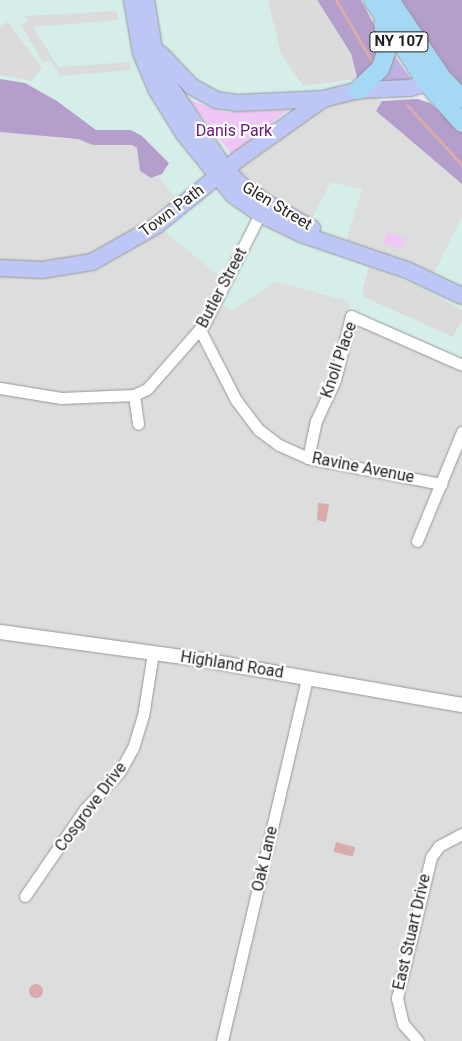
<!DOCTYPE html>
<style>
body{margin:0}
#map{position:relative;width:462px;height:1041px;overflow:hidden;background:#e6ebef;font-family:Roboto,sans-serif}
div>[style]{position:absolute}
.residential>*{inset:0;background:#dcdddd}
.commercial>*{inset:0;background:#d6eeea}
.grass>*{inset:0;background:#c0b0e5}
.forest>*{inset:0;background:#b49ecb}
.park>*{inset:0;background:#efc6f5}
.parking>*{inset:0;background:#dbdbdb}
.water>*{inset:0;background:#d9abaa;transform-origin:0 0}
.round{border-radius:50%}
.stream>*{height:3px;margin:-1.5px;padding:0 1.5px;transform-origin:1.5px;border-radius:1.5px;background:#d9abaa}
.roads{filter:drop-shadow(0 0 1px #969696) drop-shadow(0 0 1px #969696)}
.minor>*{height:11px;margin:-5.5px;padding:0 5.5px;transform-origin:5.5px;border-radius:5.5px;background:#fff}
.tertiary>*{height:14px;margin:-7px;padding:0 7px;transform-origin:7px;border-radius:7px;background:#fff}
.secondary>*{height:16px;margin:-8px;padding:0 8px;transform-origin:8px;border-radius:8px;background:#bec6f5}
.primary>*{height:18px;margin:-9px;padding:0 9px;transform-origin:9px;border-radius:9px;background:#a5d8f5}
span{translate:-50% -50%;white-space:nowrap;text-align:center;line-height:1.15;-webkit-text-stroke:4.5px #fff;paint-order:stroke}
.shield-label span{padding:1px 4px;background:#fff;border:1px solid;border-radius:4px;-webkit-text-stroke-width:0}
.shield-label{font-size:15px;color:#1f1f1f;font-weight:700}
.park-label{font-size:16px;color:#6a1475}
.street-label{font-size:16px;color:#1f1f1f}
</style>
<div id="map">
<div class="residential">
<i style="clip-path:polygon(358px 90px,382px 101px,379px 105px,385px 119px,462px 184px,462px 217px,430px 282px,343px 248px,362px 189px,302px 236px,216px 178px,307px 109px)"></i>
<i style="clip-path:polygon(0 132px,78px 139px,101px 145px,109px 142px,132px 145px,137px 148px,140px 171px,151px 178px,159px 176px,182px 206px,225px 281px,232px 310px,276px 281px,348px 301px,462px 365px,462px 1041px,0 1041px)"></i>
</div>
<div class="commercial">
<i style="clip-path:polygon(0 0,317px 0,351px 54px,358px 90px,344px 93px,216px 177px,302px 236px,331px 182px,362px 189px,344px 248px,430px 281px,462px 217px,462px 365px,351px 316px,348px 301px,276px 281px,232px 310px,215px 300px,225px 281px,157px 225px,181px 206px,159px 176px,168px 160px,142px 136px,131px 130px,96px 130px,57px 101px,25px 83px,0 79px)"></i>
</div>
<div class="grass">
<i style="clip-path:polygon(394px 55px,412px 80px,376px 84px)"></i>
</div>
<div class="forest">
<i style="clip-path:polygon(317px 0,361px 0,379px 34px,378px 64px,358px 82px,351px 54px)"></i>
<i style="clip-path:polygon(396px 0,462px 0,462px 94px)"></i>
<i style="clip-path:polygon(0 79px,25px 83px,57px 101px,96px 130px,131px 130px,142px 136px,169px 163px,162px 174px,151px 178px,140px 171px,137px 148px,132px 145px,93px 145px,78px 139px,0 132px)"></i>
<i style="clip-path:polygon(418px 99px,430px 103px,462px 131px,462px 184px,376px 111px,382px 101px)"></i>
</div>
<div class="park">
<i style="clip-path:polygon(185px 95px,192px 101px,225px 112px,288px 110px,232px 155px)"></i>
<i style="clip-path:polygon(388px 232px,406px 239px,402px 249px,383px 243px)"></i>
</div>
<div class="parking">
<i style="clip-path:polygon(268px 0,317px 0,351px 54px,356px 79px,303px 86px,281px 54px)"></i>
<i style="clip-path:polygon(117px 11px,119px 20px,33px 27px,58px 67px,129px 62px,132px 70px,60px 76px,50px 60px,43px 63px,21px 25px,28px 22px,24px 16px)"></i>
<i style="clip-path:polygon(8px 22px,42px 68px,32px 81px,0 75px,0 26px)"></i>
<i style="clip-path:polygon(369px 267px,419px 286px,462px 310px,462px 320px,453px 337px,364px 297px,362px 292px)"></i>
</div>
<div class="water">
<i style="clip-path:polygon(318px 503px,329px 504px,326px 522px,317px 520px)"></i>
<i style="left:336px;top:842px;width:20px;height:10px;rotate:15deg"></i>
<i class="round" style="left:29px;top:984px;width:14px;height:14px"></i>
</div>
<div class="stream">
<i style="left:336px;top:0;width:69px;rotate:59.7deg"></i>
<i style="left:407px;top:105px;width:81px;rotate:47.5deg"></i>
</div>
<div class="roads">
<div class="minor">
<i style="left:200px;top:330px;width:79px;rotate:62.8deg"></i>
<i style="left:236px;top:400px;width:38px;rotate:53deg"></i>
<i style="left:259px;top:430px;width:25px;rotate:37deg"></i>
<i style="left:279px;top:445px;width:32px;rotate:24deg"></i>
<i style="left:308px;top:458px;width:136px;rotate:11.1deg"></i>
<i style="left:0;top:388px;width:62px;rotate:9.3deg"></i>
<i style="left:61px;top:398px;width:73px;rotate:-2.4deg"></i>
<i style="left:134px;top:395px;width:14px;rotate:-25deg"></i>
<i style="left:147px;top:389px;width:86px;rotate:-48.8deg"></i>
<i style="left:204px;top:324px;width:130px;rotate:-63deg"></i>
<i style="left:134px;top:395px;width:29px;rotate:82deg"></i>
<i style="left:308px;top:458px;width:38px;rotate:-78deg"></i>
<i style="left:316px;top:421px;width:45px;rotate:-65.1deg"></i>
<i style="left:335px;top:380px;width:66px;rotate:-76deg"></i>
<i style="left:351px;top:316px;width:121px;rotate:23.8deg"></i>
<i style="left:417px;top:541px;width:118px;rotate:-67.6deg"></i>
<i style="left:25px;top:896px;width:106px;rotate:-55.4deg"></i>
<i style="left:85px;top:809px;width:52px;rotate:-47.4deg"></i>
<i style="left:120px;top:771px;width:26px;rotate:-61deg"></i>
<i style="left:133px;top:748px;width:34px;rotate:-73deg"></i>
<i style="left:143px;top:716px;width:64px;rotate:-81deg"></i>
<i style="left:222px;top:1041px;width:373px;rotate:-76.8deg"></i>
<i style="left:418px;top:1041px;width:23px;rotate:-131deg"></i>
<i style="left:403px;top:1024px;width:27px;rotate:-103deg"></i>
<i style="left:397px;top:998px;width:145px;rotate:-76.4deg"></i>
<i style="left:431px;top:857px;width:14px;rotate:-54deg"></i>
<i style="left:439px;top:846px;width:26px;rotate:-28deg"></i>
</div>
<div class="tertiary">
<i style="left:0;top:632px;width:206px;rotate:7.8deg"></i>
<i style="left:204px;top:660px;width:262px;rotate:9.9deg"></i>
</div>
<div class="secondary">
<i style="left:132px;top:0;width:54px;rotate:80.4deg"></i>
<i style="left:141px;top:53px;width:39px;rotate:67deg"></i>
<i style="left:156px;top:89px;width:53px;rotate:58.1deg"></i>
<i style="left:184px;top:134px;width:78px;rotate:51.2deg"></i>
<i style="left:233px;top:195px;width:33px;rotate:35deg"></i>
<i style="left:260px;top:214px;width:46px;rotate:26deg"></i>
<i style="left:301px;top:234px;width:112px;rotate:18.8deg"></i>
<i style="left:407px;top:270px;width:61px;rotate:25.3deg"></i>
<i style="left:146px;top:0;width:49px;rotate:80.5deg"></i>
<i style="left:154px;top:48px;width:36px;rotate:69deg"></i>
<i style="left:167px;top:82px;width:106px;rotate:56.2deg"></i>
<i style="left:226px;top:170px;width:21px;rotate:45deg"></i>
<i style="left:241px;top:185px;width:29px;rotate:35deg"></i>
<i style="left:265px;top:202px;width:54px;rotate:29deg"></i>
<i style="left:161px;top:54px;width:44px;rotate:46.8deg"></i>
<i style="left:191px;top:86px;width:29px;rotate:29deg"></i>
<i style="left:216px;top:100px;width:21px;rotate:8deg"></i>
<i style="left:237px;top:103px;width:84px;rotate:-2.7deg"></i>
<i style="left:0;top:268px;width:42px;rotate:2.7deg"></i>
<i style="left:42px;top:270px;width:51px;rotate:-9.1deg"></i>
<i style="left:92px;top:262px;width:75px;rotate:-29.6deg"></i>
<i style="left:157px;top:225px;width:107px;rotate:-38.9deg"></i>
<i style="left:240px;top:158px;width:102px;rotate:-35.4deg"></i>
<i style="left:323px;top:99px;width:36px;rotate:-14deg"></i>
<i style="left:358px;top:90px;width:52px;rotate:-2.2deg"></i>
<i style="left:410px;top:88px;width:31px;rotate:-17deg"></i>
</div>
<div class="primary">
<i style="left:373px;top:0;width:99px;rotate:57deg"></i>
<i style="left:427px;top:83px;width:53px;rotate:48.8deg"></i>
<i style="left:390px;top:0;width:94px;rotate:56.3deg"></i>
<i style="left:442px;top:78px;width:29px;rotate:46deg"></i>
<i style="left:358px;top:90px;width:30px;rotate:-44deg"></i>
<i style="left:380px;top:69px;width:20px;rotate:-70deg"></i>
<i style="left:387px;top:50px;width:27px;rotate:-98deg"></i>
</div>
</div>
<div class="shield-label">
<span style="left:399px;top:42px">NY 107</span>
</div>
<div class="park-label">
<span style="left:234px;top:131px">Danis Park</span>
</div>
<div class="street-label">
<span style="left:277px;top:206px;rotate:31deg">Glen Street</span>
<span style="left:172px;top:211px;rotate:-37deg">Town Path</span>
<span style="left:222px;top:288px;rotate:-62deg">Butler Street</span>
<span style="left:339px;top:360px;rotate:-71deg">Knoll Place</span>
<span style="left:363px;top:468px;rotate:11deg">Ravine Avenue</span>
<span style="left:232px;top:665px;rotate:9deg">Highland Road</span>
<span style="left:91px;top:807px;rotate:-53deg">Cosgrove Drive</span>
<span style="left:265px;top:859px;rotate:-77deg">Oak Lane</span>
<span style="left:412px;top:932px;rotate:-77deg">East Stuart Drive</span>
</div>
</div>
